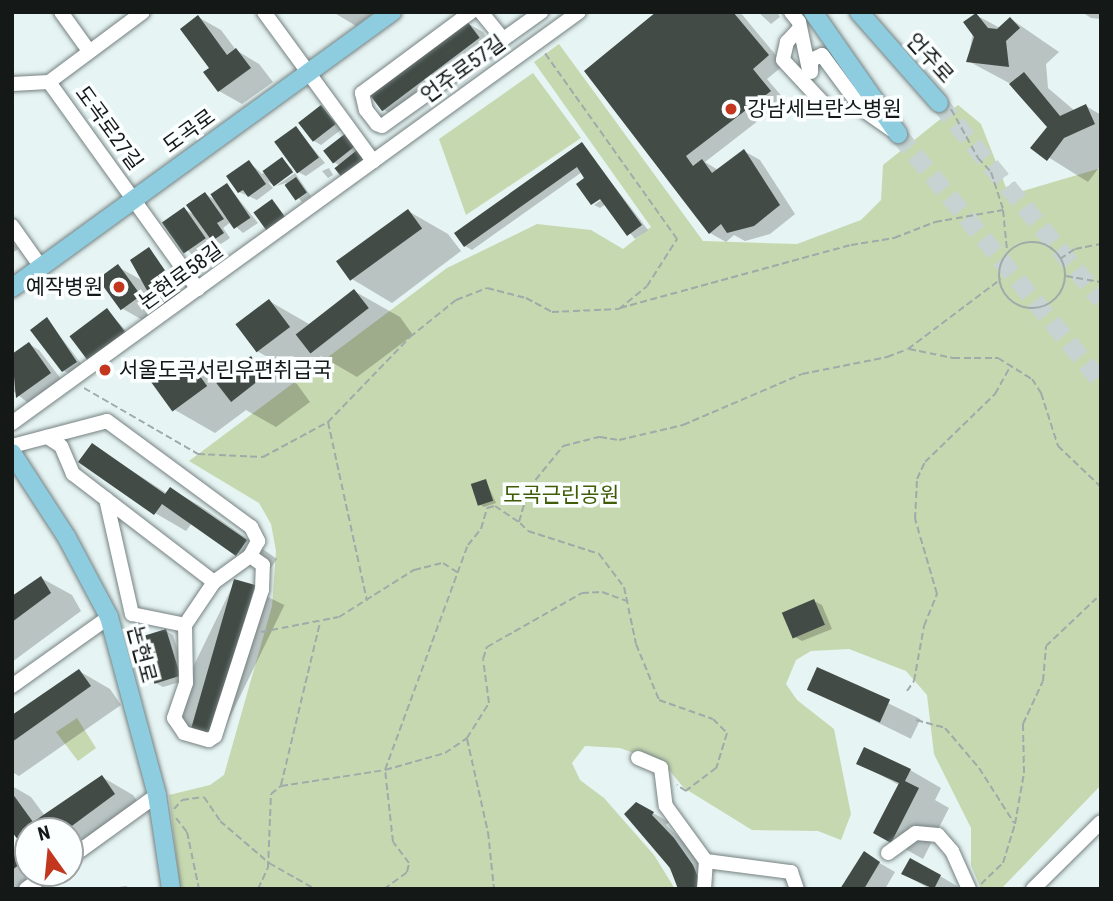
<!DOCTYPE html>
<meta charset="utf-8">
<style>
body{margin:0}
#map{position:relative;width:1113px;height:901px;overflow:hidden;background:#e6f4f3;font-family:"Roboto Condensed","Noto Sans KR",sans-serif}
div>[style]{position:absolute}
.green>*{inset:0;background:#c6d8b0}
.shadow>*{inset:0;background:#0003;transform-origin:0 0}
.building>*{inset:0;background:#424b46;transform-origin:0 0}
.major-tunnel>*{height:18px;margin-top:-9px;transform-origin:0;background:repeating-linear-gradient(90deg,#c6d3d2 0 18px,transparent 0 27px)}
.path>*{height:2px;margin-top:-1px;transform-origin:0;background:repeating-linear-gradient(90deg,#9faaa9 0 7px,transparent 0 10.5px)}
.path>.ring{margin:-1px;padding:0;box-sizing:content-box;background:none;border:2px solid #9faaa9;border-radius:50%}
.roads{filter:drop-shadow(0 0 2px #758180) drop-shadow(0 0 2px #758180)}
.minor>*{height:14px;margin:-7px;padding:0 7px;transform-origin:7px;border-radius:7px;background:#fff}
.major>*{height:18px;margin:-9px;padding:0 9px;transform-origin:9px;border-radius:9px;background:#8ecce0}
.dots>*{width:19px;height:19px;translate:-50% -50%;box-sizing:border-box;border:4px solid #fcffff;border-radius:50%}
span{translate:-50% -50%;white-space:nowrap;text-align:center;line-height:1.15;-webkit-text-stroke:7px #fcffff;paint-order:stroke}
.street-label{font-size:21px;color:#141918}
.poi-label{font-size:21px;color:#141918}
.left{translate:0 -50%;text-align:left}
.right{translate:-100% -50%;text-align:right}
.park-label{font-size:21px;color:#405c06}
.frame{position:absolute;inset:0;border:14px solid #141918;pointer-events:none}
.north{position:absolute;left:14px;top:817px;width:70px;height:70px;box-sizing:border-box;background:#fcffff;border:2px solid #9fa3a3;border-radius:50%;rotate:345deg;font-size:19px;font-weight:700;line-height:28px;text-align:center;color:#141918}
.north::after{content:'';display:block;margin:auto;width:24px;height:32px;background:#c2371e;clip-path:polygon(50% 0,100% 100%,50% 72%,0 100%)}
</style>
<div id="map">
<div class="green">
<i style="clip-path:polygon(559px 44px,703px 241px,797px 244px,861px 220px,881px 200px,883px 165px,958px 105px,981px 124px,1009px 195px,1101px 168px,1101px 785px,1001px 889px,981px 889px,971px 865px,971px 828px,934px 754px,927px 695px,906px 671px,849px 649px,811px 651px,796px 660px,786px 684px,797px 700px,834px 729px,851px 814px,841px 840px,818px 831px,752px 830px,684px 788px,664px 764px,620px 748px,585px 746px,572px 763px,580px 780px,604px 798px,654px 855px,675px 889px,180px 889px,169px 795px,210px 785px,224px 775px,272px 606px,276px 551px,271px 524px,259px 503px,189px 461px,447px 268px,537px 224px,591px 230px,623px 249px,651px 227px,534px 62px)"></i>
<i style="clip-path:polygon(533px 73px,581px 138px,466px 215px,439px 139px)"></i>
<i style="clip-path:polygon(77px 718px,96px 748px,78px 761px,56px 732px)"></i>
</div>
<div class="shadow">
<i style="clip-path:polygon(333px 12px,375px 12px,356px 26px)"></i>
<i style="clip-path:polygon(659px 12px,740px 12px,784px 65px,767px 79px,785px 100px,705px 162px,718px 170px,744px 151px,760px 160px,795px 214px,770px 234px,745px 241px,734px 235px,726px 242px,710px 233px,586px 71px)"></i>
<i style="clip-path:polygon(758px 12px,777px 12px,780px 17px,771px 24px)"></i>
<i style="clip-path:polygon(1082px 12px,1101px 12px,1101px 19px,1091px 18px)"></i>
<i style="clip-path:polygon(976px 15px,1000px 28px,1011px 19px,1059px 52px,1046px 64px,1048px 88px,1075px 111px,1086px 106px,1101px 115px,1101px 165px,1088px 182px,1032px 147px,1049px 127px,1011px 84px,968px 61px)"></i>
<i style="clip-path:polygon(198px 17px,221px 30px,236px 50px,259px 64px,273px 82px,242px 104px,219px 91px)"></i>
<i style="clip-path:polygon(467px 23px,483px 32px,495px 48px,398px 118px,383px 109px)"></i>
<i style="clip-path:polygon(321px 107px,342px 129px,321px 145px,314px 141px)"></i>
<i style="clip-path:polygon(296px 128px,325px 163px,306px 176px,298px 172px)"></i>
<i style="clip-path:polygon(346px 135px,359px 149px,339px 165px,333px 162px)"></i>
<i style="clip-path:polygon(582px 144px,648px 230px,635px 239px,606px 204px,600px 208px,594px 205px,608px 195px,592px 204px,582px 172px,472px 250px,465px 246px)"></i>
<i style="clip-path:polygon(282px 159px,293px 170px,273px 185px,267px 181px,273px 188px,257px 200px,239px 192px,249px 162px,262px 174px)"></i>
<i style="clip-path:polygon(329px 168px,333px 175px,328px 178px,322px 171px)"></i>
<i style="clip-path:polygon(295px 173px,311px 196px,302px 202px,286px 183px,276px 186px)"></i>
<i style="clip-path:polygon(227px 185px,258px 223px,243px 233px,231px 222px,223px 228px,230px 238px,221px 244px,215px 241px,193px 256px,164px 223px,184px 209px,196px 216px,205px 194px,217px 201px)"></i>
<i style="clip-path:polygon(408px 211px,448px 234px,461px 251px,392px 303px,352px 279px)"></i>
<i style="clip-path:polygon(12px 242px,18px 249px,12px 253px)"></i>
<i style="clip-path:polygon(149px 249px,187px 299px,146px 322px,123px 309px,118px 267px,145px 282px)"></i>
<i style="clip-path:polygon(354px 291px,400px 317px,413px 335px,357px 377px,321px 356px,297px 374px,257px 351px,237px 324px,269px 301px,309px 324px)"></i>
<i style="clip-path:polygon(107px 310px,131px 336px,96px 363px,88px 358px)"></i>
<i style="clip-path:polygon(47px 319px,83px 366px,71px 375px,63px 370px)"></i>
<i style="clip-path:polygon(29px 344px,39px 350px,61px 379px,28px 403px,12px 390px,12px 356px)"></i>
<i style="clip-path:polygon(251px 358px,297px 384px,310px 402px,276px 427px,246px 410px,215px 433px,175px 410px,154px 383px,186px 360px,220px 380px)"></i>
<i style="clip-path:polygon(92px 445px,168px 494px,171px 489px,202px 507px,277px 559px,268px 572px,192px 523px,186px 531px,155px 513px)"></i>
<i style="clip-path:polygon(486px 481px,496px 503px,484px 507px,479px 504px)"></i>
<i style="clip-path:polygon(41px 578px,72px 595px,81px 611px,12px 662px,12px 598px)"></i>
<i style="left:235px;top:581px;width:55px;height:152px;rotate:26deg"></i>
<i style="clip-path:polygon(814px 601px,822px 605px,832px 629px,802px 641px,795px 637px)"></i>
<i style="clip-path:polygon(166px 631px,173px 635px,187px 680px,163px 687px,156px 683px)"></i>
<i style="left:818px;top:669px;width:114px;height:22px;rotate:26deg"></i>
<i style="clip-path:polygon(79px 671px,110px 689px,121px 705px,19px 776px,12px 772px,12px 717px)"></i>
<i style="clip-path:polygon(858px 763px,910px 770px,941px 788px,935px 800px,949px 808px,923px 859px,875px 832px,899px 785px)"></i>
<i style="clip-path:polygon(102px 777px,133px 795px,145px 812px,70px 868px,70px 831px,28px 831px,28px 850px,12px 829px,12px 786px,31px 797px,45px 816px)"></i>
<i style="clip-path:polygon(637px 804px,669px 822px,666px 825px,690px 848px,713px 889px,680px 889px)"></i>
<i style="clip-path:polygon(12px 849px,28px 858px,28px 873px,48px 873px,53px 880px,42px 889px,12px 889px)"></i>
<i style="clip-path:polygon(864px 854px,895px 872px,885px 889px,843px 889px)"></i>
<i style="clip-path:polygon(903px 874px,940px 876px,962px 889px,930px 889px)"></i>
<i style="clip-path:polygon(126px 886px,131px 889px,112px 889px,112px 888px)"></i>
</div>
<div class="building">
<i style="clip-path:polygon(656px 12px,733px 12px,769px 55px,753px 69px,771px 91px,686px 156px,693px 166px,702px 159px,712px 173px,744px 149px,780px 205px,754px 226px,727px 233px,721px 224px,709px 234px,584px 71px)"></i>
<i style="clip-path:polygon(976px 13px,988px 28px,997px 29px,1010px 17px,1020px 28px,1006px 41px,1009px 67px,966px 62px,974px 37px,963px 22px)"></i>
<i style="clip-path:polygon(198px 15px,227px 55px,236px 48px,251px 68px,218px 92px,203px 72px,209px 68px,180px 29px)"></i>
<i style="left:467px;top:21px;width:21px;height:122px;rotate:53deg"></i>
<i style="clip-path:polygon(1024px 72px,1060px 116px,1086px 104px,1095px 124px,1064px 138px,1047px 161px,1030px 148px,1047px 127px,1009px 84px)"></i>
<i style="left:321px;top:105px;width:24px;height:29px;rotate:52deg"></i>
<i style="left:296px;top:126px;width:39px;height:27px;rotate:54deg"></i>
<i style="left:346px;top:133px;width:16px;height:29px;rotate:52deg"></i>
<i style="clip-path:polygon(582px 142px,642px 225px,627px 236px,600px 199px,591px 205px,576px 184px,584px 178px,577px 167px,464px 247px,454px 233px)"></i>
<i style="left:357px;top:150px;width:14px;height:29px;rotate:51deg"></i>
<i style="left:282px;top:157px;width:19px;height:24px;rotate:54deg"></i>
<i style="clip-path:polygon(249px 160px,266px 184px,248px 197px,243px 190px,238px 193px,226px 176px)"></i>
<i style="left:296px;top:177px;width:19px;height:14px;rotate:55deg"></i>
<i style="left:227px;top:183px;width:42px;height:20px;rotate:56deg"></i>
<i style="clip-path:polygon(205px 192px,224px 219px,217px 223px,224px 233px,212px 241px,186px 205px)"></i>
<i style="left:272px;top:199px;width:22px;height:23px;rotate:54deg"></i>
<i style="left:184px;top:207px;width:38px;height:27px;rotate:55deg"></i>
<i style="left:408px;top:209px;width:24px;height:89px;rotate:54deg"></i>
<i style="clip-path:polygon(149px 247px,181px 294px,158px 310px,130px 260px)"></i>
<i style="left:118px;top:264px;width:39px;height:25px;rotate:54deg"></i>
<i style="left:354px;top:289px;width:24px;height:74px;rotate:52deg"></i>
<i style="left:269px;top:299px;width:35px;height:42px;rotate:53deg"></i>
<i style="left:107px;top:308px;width:30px;height:47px;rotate:53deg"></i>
<i style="clip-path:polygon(47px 317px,77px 362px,62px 372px,30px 330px)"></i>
<i style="clip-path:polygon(29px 342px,51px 373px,16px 398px,12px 354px)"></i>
<i style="left:251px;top:356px;width:24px;height:44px;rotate:52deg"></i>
<i style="left:186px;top:357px;width:36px;height:43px;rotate:54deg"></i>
<i style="clip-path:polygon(92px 443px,165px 494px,170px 487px,247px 540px,236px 556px,162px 504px,154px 515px,78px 462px)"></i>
<i style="left:486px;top:479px;width:23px;height:16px;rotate:72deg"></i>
<i style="clip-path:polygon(41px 576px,51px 593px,12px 622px,12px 596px)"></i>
<i style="left:234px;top:579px;width:22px;height:155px;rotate:16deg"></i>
<i style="left:814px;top:599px;width:28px;height:35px;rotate:67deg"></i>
<i style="left:166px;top:629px;width:49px;height:27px;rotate:73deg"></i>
<i style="left:817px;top:667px;width:80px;height:25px;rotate:24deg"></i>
<i style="clip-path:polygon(79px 669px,91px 686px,12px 742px,12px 715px)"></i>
<i style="clip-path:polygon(864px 747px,911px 769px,905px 781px,919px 788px,891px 843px,873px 833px,899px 783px,856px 764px)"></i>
<i style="clip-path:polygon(102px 775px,115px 794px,65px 831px,28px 831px,28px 853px,12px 832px,12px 793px,33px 822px)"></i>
<i style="clip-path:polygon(636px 802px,654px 812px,652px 815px,674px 838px,693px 865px,700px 882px,695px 889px,678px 889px,670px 868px,624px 814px)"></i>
<i style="clip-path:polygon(12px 847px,23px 862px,12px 870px)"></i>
<i style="clip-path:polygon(864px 851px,880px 862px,864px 889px,840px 889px)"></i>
<i style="clip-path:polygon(910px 858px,941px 875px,934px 889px,901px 874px)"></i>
</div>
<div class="major-tunnel">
<i style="left:939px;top:103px;width:255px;rotate:50.6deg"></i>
<i style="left:898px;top:134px;width:320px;rotate:50.7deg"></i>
</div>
<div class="path">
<i style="left:951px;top:109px;width:56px;rotate:61.1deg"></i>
<i style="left:978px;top:158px;width:19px;rotate:47deg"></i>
<i style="left:991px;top:172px;width:40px;rotate:72deg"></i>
<i style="left:1003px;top:210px;width:40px;rotate:84.3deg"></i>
<i class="ring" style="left:999px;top:242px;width:64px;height:64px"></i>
<i style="left:1060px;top:259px;width:18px;rotate:-34deg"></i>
<i style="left:1075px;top:249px;width:26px;rotate:-11deg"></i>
<i style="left:1066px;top:276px;width:36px;rotate:10deg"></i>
<i style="left:620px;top:308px;width:239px;rotate:-15.3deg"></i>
<i style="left:851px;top:245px;width:44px;rotate:-9.2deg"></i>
<i style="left:894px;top:238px;width:44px;rotate:-21.3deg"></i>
<i style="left:935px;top:222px;width:69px;rotate:-10deg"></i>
<i style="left:909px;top:349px;width:45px;rotate:11.6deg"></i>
<i style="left:953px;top:358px;width:45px"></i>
<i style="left:998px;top:358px;width:40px;rotate:32deg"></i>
<i style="left:1032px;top:379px;width:17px;rotate:57deg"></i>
<i style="left:1041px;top:393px;width:56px;rotate:72.2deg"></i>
<i style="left:1058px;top:446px;width:59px;rotate:43.6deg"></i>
<i style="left:84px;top:388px;width:132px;rotate:30.1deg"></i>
<i style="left:198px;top:454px;width:65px;rotate:2.6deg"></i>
<i style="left:263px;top:457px;width:74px;rotate:-28.3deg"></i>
<i style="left:328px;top:422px;width:118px;rotate:-46deg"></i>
<i style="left:410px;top:337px;width:59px;rotate:-38.8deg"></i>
<i style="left:456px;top:300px;width:33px;rotate:-21deg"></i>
<i style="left:487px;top:288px;width:40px;rotate:14.4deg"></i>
<i style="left:526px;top:298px;width:30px;rotate:28deg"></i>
<i style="left:552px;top:312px;width:67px;rotate:-2.6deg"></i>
<i style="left:619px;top:309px;width:36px;rotate:-39deg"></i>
<i style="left:647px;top:286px;width:56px;rotate:-57.4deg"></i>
<i style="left:677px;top:239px;width:229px;rotate:-125.4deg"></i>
<i style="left:328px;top:422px;width:183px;rotate:77.7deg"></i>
<i style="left:520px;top:523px;width:11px;rotate:45deg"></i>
<i style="left:528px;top:531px;width:75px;rotate:17.9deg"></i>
<i style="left:599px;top:554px;width:41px;rotate:52.9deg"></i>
<i style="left:624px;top:587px;width:58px;rotate:78.1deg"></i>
<i style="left:636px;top:644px;width:61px;rotate:67.7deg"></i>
<i style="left:659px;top:700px;width:57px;rotate:19.4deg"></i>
<i style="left:713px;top:719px;width:20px;rotate:45deg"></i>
<i style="left:727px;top:733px;width:37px;rotate:107deg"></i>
<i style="left:716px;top:768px;width:38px;rotate:143deg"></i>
<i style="left:686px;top:791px;width:11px;rotate:-146deg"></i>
<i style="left:261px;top:632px;width:79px;rotate:-10.9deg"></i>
<i style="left:339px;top:617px;width:89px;rotate:-32.1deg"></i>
<i style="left:414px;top:570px;width:30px;rotate:-14deg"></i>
<i style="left:443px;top:563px;width:17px;rotate:33deg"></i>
<i style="left:907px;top:691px;width:12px;rotate:-55deg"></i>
<i style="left:914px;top:681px;width:56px;rotate:-79.7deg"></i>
<i style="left:924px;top:626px;width:35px;rotate:-68deg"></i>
<i style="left:937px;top:594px;width:78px;rotate:-106.3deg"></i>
<i style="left:915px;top:519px;width:40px;rotate:-87.1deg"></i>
<i style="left:917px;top:479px;width:19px;rotate:-65deg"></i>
<i style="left:925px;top:462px;width:98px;rotate:-44.2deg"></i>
<i style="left:995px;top:394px;width:33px;rotate:-61deg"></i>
<i style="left:916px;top:720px;width:30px;rotate:15deg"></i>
<i style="left:945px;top:728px;width:52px;rotate:49.6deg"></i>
<i style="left:979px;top:768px;width:65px;rotate:57.5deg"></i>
<i style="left:467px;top:739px;width:95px;rotate:77.3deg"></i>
<i style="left:488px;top:832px;width:57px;rotate:84deg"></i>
<i style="left:281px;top:785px;width:167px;rotate:-76.5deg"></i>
<i style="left:174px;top:809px;width:12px;rotate:-48deg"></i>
<i style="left:182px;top:800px;width:22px;rotate:-8deg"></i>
<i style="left:204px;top:797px;width:29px;rotate:56deg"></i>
<i style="left:220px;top:821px;width:65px;rotate:40.6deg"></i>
<i style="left:269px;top:863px;width:53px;rotate:29.5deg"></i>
<i style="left:176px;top:818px;width:18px;rotate:52deg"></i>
<i style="left:187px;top:832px;width:58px;rotate:78.1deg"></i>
<i style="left:981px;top:884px;width:30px;rotate:-44deg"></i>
<i style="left:1003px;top:863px;width:41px;rotate:-72.9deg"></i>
<i style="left:1015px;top:824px;width:52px;rotate:-80deg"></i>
<i style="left:1024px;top:773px;width:49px;rotate:-91.2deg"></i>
<i style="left:1023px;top:724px;width:47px;rotate:-65.1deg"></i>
<i style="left:1043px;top:681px;width:35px;rotate:-85deg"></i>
<i style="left:1046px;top:646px;width:76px;rotate:-43.4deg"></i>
<i style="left:258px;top:889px;width:23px;rotate:-65deg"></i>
<i style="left:268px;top:868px;width:74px;rotate:-87.7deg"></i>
<i style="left:271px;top:794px;width:13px;rotate:-39deg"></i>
<i style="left:281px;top:786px;width:105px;rotate:-8.7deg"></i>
<i style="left:385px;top:770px;width:240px;rotate:-69.8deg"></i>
<i style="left:468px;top:545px;width:21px;rotate:-51deg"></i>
<i style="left:481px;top:529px;width:22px;rotate:-74deg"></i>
<i style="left:487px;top:508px;width:8px;rotate:-14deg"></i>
<i style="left:495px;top:506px;width:29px;rotate:34deg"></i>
<i style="left:519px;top:522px;width:35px;rotate:-74deg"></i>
<i style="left:529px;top:488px;width:54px;rotate:-51deg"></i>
<i style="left:563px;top:446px;width:38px;rotate:-14deg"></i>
<i style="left:600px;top:437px;width:19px;rotate:9deg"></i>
<i style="left:619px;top:440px;width:66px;rotate:-13.2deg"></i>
<i style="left:683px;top:425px;width:129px;rotate:-23.2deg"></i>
<i style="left:802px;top:374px;width:87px;rotate:-11.3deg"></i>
<i style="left:887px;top:357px;width:22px;rotate:-21deg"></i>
<i style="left:908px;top:349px;width:116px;rotate:-37deg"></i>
<i style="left:384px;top:889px;width:29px;rotate:-36deg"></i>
<i style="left:407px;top:872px;width:9px;rotate:-77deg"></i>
<i style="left:409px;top:863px;width:26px;rotate:-127deg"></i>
<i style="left:393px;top:842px;width:72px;rotate:-96.3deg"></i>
<i style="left:385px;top:770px;width:62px;rotate:-15.8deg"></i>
<i style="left:445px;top:753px;width:27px;rotate:-34deg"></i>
<i style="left:467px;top:738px;width:41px;rotate:-57.8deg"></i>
<i style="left:489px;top:703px;width:44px;rotate:-97.8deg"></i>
<i style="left:483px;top:659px;width:13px;rotate:-72deg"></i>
<i style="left:487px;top:647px;width:109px;rotate:-29.6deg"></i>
<i style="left:582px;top:593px;width:20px;rotate:-3deg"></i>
<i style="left:602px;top:592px;width:29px;rotate:20deg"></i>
</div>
<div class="roads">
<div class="minor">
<i style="left:61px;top:12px;width:48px;rotate:54.3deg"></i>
<i style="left:264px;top:12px;width:185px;rotate:53.8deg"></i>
<i style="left:471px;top:12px;width:136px;rotate:143.4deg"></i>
<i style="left:362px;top:93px;width:17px;rotate:77deg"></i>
<i style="left:366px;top:110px;width:18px;rotate:52deg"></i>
<i style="left:377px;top:124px;width:5px;rotate:22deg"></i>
<i style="left:382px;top:126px;width:196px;rotate:-35.6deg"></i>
<i style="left:481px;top:12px;width:35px;rotate:51deg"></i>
<i style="left:791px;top:12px;width:13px;rotate:51deg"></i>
<i style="left:799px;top:22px;width:49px;rotate:78.2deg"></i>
<i style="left:799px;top:29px;width:18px;rotate:133deg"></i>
<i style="left:787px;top:42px;width:18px;rotate:103deg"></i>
<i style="left:783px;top:60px;width:60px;rotate:47deg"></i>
<i style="left:811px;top:72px;width:12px;rotate:-90deg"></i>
<i style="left:811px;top:60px;width:12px;rotate:-24deg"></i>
<i style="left:822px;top:55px;width:67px;rotate:53.5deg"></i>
<i style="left:862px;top:109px;width:37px;rotate:35deg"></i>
<i style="left:49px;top:82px;width:255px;rotate:54.3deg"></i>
<i style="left:12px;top:84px;width:37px;rotate:-3deg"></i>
<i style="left:49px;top:82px;width:117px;rotate:-36.7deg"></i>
<i style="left:12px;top:226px;width:50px;rotate:54.7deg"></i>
<i style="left:12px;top:423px;width:700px;rotate:-35.94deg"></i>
<i style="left:12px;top:446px;width:98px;rotate:-14.7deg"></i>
<i style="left:107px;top:421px;width:179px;rotate:36.4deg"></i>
<i style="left:251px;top:527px;width:16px;rotate:63deg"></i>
<i style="left:258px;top:541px;width:17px;rotate:118deg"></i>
<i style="left:250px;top:556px;width:44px;rotate:144.2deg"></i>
<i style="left:214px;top:582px;width:178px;rotate:-142.5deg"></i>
<i style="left:73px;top:474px;width:30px;rotate:-113deg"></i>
<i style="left:61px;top:446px;width:17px;rotate:-147deg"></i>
<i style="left:106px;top:499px;width:118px;rotate:77.3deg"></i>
<i style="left:132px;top:614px;width:54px;rotate:11.7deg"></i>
<i style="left:185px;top:625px;width:52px;rotate:-56deg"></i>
<i style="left:185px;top:625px;width:58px;rotate:89deg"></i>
<i style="left:186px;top:683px;width:37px;rotate:109deg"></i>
<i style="left:174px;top:718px;width:18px;rotate:56deg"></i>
<i style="left:184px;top:733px;width:26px;rotate:16deg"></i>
<i style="left:209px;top:740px;width:7px;rotate:-34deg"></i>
<i style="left:215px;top:736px;width:153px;rotate:-72.2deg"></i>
<i style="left:262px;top:590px;width:25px;rotate:-88deg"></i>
<i style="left:263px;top:565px;width:16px;rotate:-145deg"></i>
<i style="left:12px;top:686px;width:119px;rotate:-35.4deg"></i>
<i style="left:638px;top:758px;width:25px;rotate:23deg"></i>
<i style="left:661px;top:768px;width:38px;rotate:83deg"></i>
<i style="left:666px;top:806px;width:68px;rotate:54deg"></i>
<i style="left:706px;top:861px;width:86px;rotate:7.4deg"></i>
<i style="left:791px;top:872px;width:18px;rotate:71deg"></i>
<i style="left:888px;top:853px;width:34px;rotate:-36deg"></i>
<i style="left:916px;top:833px;width:22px;rotate:5deg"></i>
<i style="left:938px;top:835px;width:21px;rotate:49deg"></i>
<i style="left:952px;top:851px;width:42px;rotate:65.9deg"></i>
<i style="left:70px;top:858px;width:107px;rotate:-35.9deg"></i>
<i style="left:26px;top:889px;width:27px;rotate:-36deg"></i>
<i style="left:704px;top:889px;width:28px;rotate:-86deg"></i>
<i style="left:1033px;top:889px;width:95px;rotate:-44.6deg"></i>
</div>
<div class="major">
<i style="left:813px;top:12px;width:149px;rotate:55.1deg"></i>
<i style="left:859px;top:12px;width:121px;rotate:48.7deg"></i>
<i style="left:12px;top:288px;width:470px;rotate:-36deg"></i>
<i style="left:12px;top:453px;width:99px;rotate:57deg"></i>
<i style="left:66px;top:536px;width:92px;rotate:62deg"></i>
<i style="left:109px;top:617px;width:184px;rotate:74.9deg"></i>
<i style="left:157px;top:795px;width:95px;rotate:81.5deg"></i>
</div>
</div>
<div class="dots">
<i style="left:731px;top:109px;background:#c2371e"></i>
<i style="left:119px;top:287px;background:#c2371e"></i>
<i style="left:105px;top:370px;background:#c2371e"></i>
</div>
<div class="street-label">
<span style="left:930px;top:58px;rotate:48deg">언주로</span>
<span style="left:463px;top:69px;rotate:-36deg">언주로57길</span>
<span style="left:109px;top:128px;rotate:54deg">도곡로27길</span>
<span style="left:189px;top:131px;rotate:-36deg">도곡로</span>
<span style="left:181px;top:276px;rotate:-36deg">논현로58길</span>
<span style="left:142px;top:654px;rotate:75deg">논현로</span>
</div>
<div class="poi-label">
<span class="left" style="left:747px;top:109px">강남세브란스병원</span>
<span class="right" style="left:103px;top:287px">예작병원</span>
<span class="left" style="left:119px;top:370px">서울도곡서린우편취급국</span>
</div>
<div class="park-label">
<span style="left:561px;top:495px">도곡근린공원</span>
</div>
<div class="frame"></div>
<div class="north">N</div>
</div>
